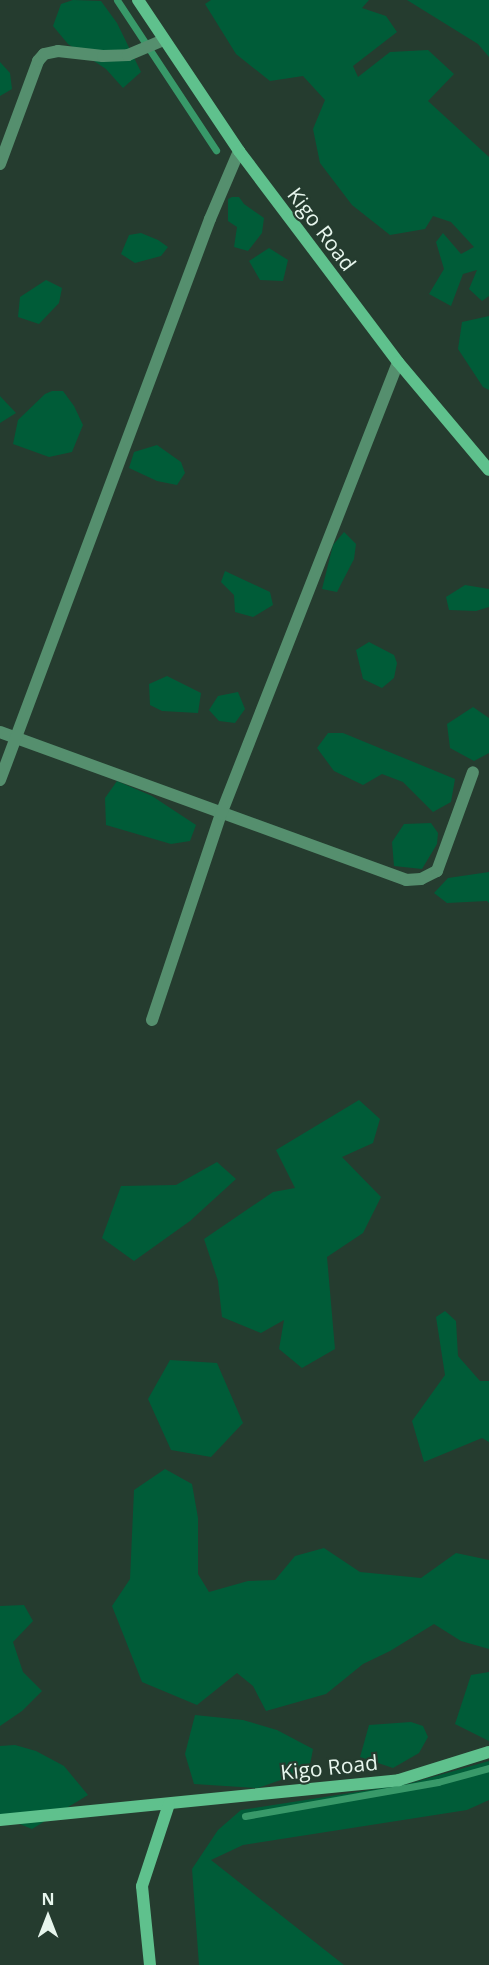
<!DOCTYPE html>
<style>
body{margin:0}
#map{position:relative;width:489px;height:1965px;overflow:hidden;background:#253c2f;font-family:"Open Sans",sans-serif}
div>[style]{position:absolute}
.green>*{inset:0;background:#005c38}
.stream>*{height:7px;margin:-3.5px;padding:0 3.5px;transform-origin:3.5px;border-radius:3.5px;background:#389969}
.street>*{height:12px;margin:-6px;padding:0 6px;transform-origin:6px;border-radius:6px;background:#558f6e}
.secondary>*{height:12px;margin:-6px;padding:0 6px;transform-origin:6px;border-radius:6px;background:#5fc18d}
span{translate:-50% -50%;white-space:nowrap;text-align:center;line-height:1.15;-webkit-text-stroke:4.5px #253c2f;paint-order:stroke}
.street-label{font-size:21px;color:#e7f6ed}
.north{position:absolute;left:18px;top:1887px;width:60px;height:60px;-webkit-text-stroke:4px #253c2f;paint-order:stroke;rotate:0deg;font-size:16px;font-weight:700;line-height:24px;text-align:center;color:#e7f6ed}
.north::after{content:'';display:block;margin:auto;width:21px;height:27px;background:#e7f6ed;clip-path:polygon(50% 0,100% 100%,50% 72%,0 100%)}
</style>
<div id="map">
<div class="green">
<i style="clip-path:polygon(73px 0,101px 1px,117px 23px,141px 72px,123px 88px,106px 69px,68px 44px,53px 26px,61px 4px)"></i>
<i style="clip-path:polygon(211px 0,369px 0,362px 8px,386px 16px,397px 32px,353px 66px,358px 77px,390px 52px,428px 50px,454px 74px,428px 101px,489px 157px,489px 296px,482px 301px,469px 289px,477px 270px,463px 274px,451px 306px,429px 294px,444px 269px,436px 242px,443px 233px,461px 254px,474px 247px,451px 222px,433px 216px,425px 229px,390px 235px,352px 205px,320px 163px,313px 129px,325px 100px,303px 76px,270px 81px,236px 54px,205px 4px)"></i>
<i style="clip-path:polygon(407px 0,489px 0,489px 57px,478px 44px)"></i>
<i style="clip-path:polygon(0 62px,10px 73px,12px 89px,0 96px)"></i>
<i style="clip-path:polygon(232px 197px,239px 197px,244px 204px,264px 218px,262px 233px,248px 251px,234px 247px,237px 227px,228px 221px,228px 199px)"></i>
<i style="clip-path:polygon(141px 233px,158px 240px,168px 247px,161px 256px,135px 263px,121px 254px,129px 235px)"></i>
<i style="clip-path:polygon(269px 248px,288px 260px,283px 281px,260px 280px,249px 261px)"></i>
<i style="clip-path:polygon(46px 280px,62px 288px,59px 303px,39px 324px,18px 317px,20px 297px)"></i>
<i style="clip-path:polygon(489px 316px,489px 390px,483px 387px,458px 349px,462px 322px)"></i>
<i style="clip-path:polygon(52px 391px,63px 391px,74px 406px,83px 425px,72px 452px,49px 457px,13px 444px,18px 420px,45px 394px)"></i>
<i style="clip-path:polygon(0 396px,16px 413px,0 423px)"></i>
<i style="clip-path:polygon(157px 445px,181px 462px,185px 473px,177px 485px,157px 481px,129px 468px,134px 452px)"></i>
<i style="clip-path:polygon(344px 532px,356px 544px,354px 559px,337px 592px,322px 589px,333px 545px)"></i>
<i style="clip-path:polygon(225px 571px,270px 592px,273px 605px,253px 617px,235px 612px,234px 595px,221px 582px)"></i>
<i style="clip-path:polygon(465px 585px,489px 589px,489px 607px,476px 611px,449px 610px,446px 597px)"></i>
<i style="clip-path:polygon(369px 642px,394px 655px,397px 663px,394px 678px,382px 688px,363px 679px,356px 650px)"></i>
<i style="clip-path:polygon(167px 676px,201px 693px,198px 713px,162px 711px,150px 705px,149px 684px)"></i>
<i style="clip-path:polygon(238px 692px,245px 709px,235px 723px,219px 721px,209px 710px,218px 696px)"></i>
<i style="clip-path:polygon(473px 707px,489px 718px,489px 753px,474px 761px,450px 748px,447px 724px)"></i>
<i style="clip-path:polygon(328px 733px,343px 733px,455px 779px,451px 802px,433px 812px,403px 782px,382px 774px,363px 785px,334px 771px,317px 748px)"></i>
<i style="clip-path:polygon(117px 781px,152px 796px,196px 825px,190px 841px,171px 844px,106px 825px,105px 798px)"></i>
<i style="clip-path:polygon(431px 823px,438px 833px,437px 844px,422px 869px,394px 866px,392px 842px,404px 824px)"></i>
<i style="clip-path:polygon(489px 872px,489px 903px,487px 901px,447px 903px,434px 893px,448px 878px)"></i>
<i style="clip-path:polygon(359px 1100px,380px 1119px,373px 1143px,342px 1157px,381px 1197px,363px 1233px,327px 1257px,335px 1349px,302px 1368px,279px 1349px,284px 1320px,261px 1333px,222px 1317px,218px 1281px,204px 1239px,273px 1192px,295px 1188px,276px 1150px)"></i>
<i style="clip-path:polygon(217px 1162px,236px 1179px,190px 1221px,134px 1261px,102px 1238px,121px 1186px,176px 1185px)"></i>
<i style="clip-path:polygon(445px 1311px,456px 1321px,458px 1356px,480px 1381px,489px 1381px,489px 1442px,482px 1438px,424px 1462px,412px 1421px,445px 1375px,436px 1317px)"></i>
<i style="clip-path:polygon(170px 1360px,217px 1363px,243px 1423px,211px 1457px,171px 1450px,148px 1399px)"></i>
<i style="clip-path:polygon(165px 1469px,192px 1484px,198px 1518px,198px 1574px,209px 1592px,248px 1581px,275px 1580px,295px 1556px,324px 1548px,360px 1572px,421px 1578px,456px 1553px,489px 1560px,489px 1649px,461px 1641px,434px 1624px,390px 1651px,363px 1664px,326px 1694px,266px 1711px,253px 1686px,237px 1673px,197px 1705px,142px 1682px,112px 1606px,130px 1579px,134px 1490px)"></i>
<i style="clip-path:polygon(24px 1605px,33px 1621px,13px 1642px,23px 1672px,42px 1691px,22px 1711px,0 1726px,0 1606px)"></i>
<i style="clip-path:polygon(489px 1672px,489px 1741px,455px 1724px,471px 1675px)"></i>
<i style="clip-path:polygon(195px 1715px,243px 1720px,277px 1730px,313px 1749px,309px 1770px,258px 1788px,194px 1784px,185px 1754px)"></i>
<i style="clip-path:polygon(411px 1722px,423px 1726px,428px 1737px,419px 1753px,393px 1768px,360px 1757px,369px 1725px)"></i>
<i style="clip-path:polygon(15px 1745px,36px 1751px,64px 1766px,88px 1795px,32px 1829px,0 1816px,0 1746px)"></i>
<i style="clip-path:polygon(489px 1761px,489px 1800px,467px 1810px,243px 1845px,211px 1860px,344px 1965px,199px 1965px,192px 1869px,218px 1830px,241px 1810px,408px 1784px)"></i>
</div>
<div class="stream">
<i style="left:117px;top:0;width:180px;rotate:56.6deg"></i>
<i style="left:245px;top:1816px;width:196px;rotate:-10deg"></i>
<i style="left:438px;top:1782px;width:53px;rotate:-15.4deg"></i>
</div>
<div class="street">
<i style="left:0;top:164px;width:110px;rotate:-69.7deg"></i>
<i style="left:38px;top:61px;width:9px;rotate:-49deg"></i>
<i style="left:44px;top:54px;width:14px;rotate:-12deg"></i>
<i style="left:58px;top:51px;width:45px;rotate:6.3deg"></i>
<i style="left:103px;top:56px;width:25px;rotate:-2deg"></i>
<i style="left:128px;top:55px;width:38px;rotate:-23deg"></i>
<i style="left:0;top:732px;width:432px;rotate:20deg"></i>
<i style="left:406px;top:880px;width:15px;rotate:-4deg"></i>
<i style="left:421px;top:879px;width:18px;rotate:-27deg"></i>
<i style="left:437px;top:871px;width:105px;rotate:-70deg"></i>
<i style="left:0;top:780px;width:599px;rotate:-69.48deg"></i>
<i style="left:210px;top:219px;width:74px;rotate:-66.9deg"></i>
<i style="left:152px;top:1020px;width:217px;rotate:-71.5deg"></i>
<i style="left:221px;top:814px;width:485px;rotate:-68.6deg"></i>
</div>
<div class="secondary">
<i style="left:138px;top:0;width:182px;rotate:56.2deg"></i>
<i style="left:239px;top:151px;width:264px;rotate:53deg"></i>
<i style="left:398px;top:362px;width:141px;rotate:49.9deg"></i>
<i style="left:0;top:1820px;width:401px;rotate:-5.7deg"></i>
<i style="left:399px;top:1780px;width:94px;rotate:-17.3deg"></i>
<i style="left:150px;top:1965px;width:79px;rotate:-95.8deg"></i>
<i style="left:142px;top:1886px;width:86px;rotate:-71.8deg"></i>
</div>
<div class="street-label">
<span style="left:322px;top:229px;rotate:53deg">Kigo Road</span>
<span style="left:329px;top:1767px;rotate:-6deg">Kigo Road</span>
</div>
<div class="north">N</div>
</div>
